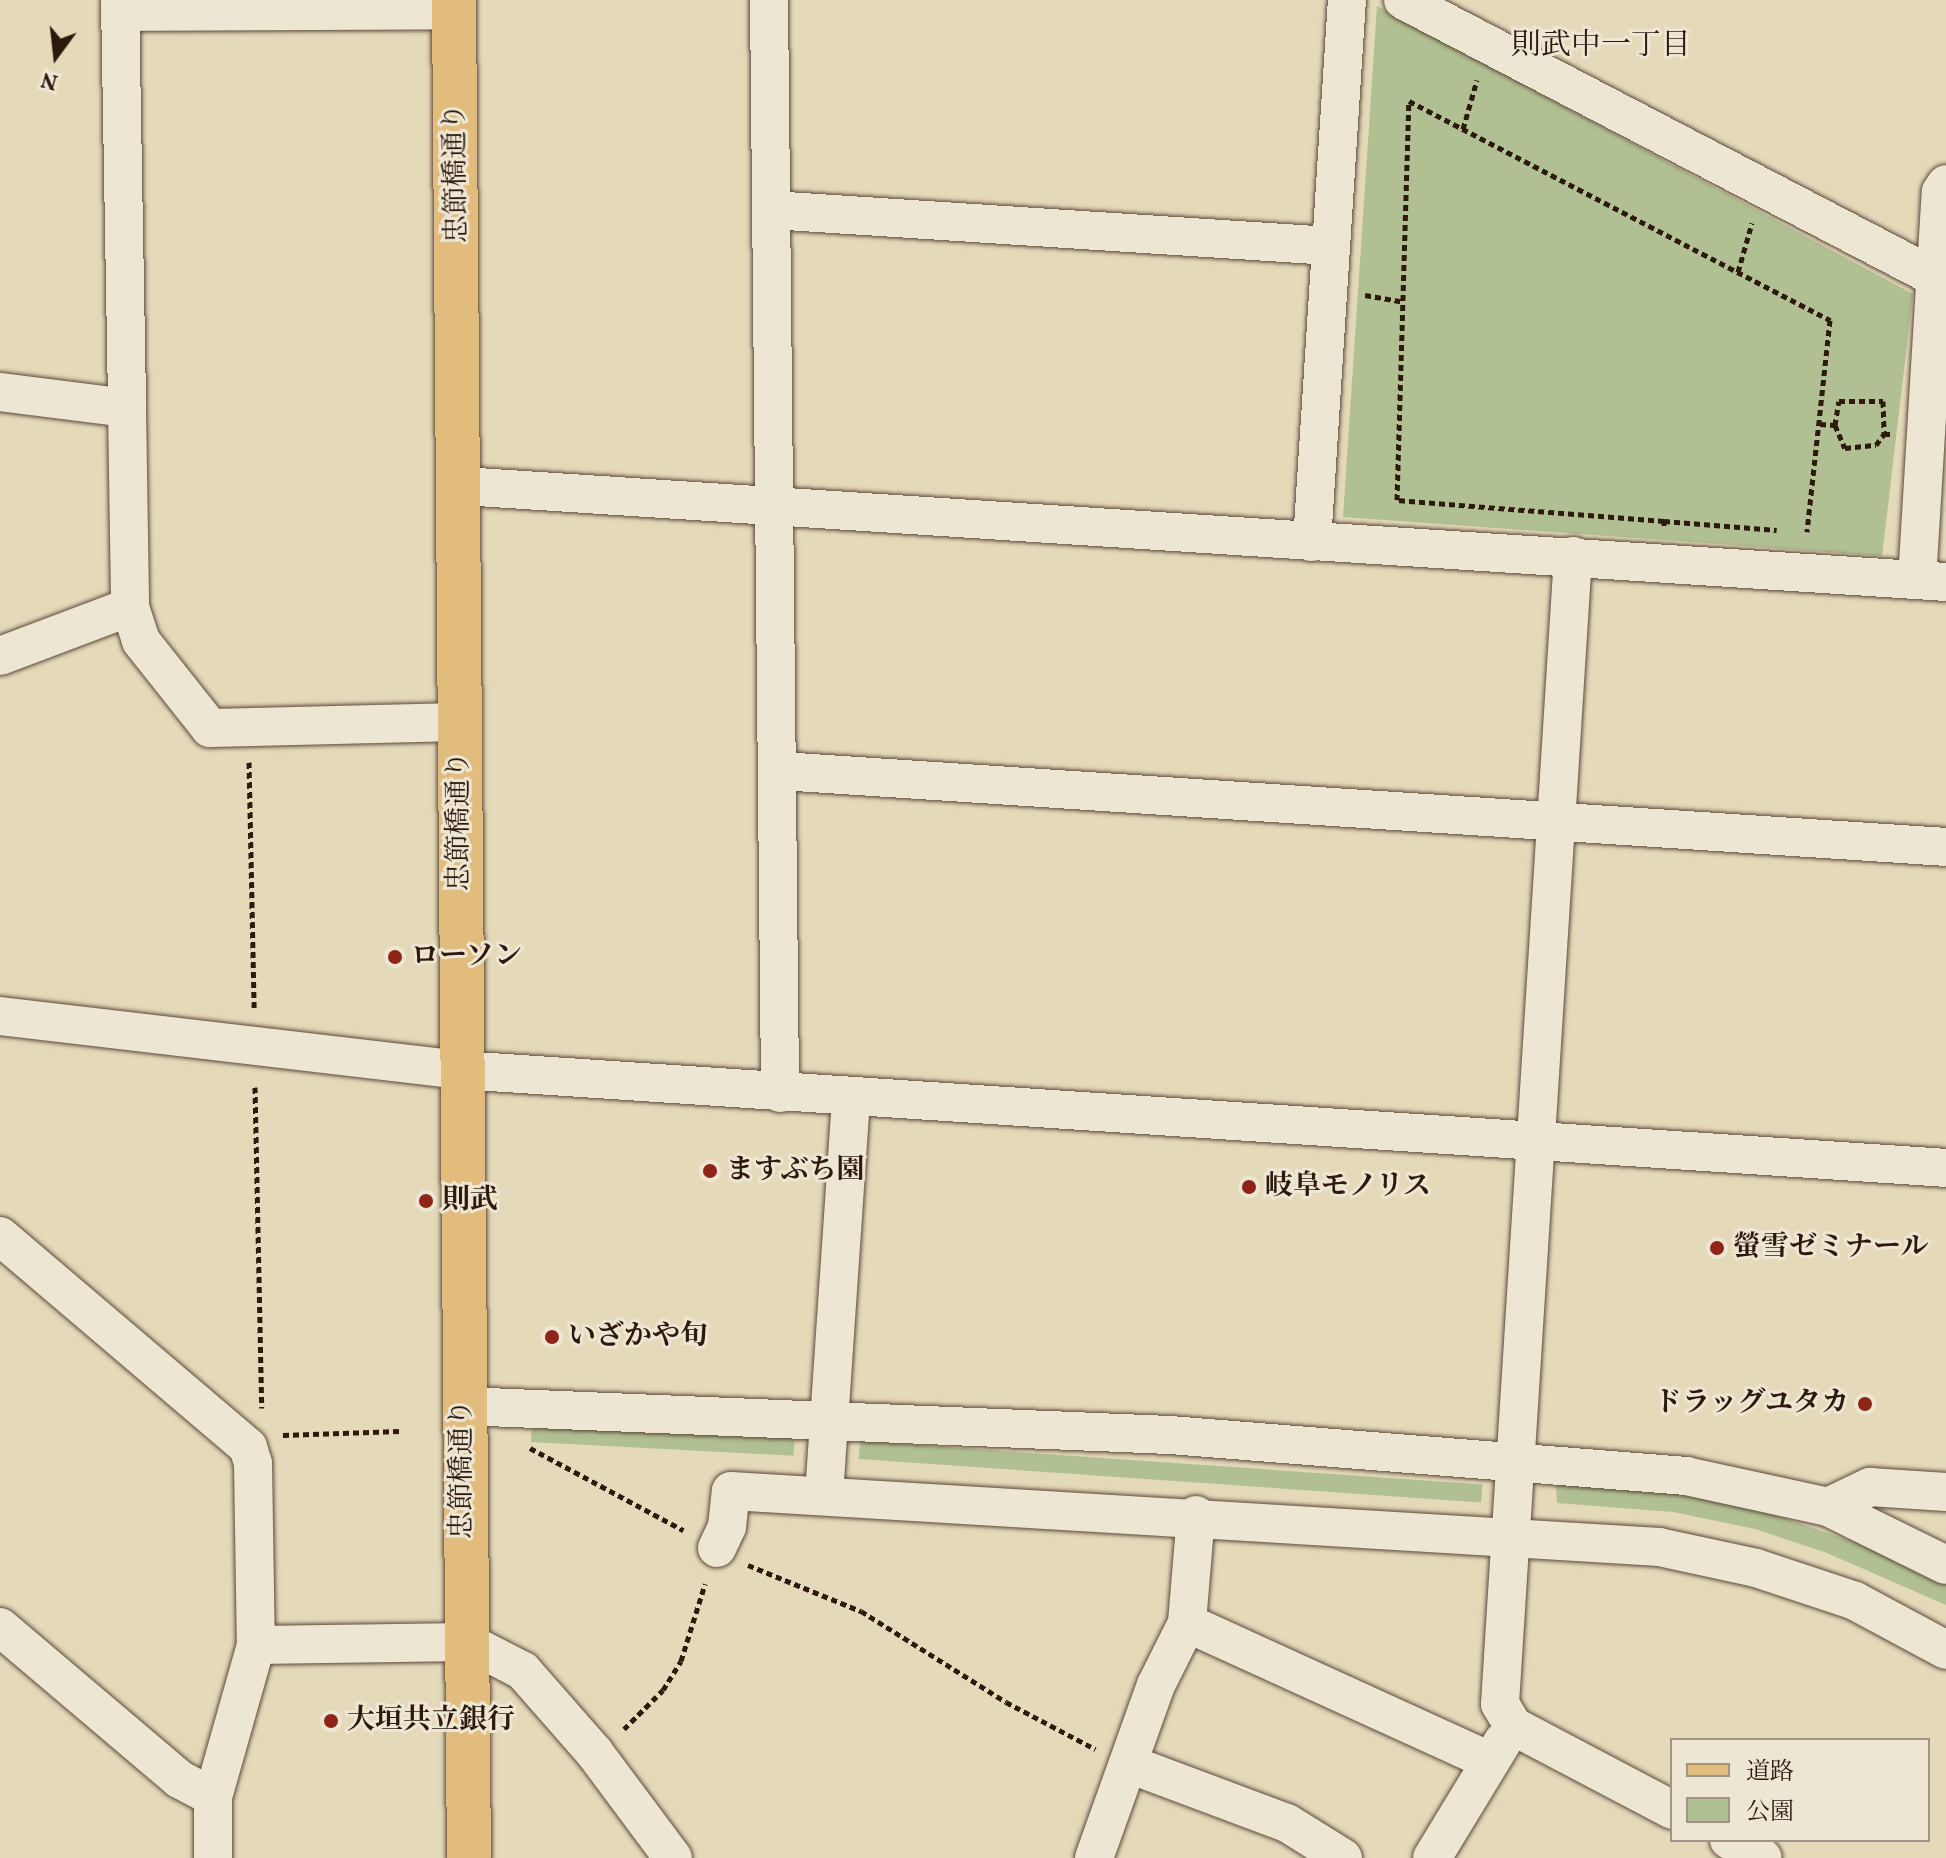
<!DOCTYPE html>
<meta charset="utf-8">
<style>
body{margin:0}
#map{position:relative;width:1946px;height:1858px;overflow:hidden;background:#e4d9b9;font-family:Vollkorn,"Noto Serif JP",serif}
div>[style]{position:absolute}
.green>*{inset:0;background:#b1c092;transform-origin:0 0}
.path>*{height:5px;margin-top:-2.5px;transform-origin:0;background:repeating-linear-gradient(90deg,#2e190f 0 6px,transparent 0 10px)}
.roads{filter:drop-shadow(0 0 2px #5c493a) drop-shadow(0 0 2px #5c493a)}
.minor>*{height:38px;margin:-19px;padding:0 19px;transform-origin:19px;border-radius:19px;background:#ede6d2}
.major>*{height:44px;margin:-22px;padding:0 22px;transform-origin:22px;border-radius:22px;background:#e2bc7c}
.dots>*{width:22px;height:22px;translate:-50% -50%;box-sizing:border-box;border:4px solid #ede6d2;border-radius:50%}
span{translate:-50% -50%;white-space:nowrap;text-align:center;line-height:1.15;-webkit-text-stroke:6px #ede6d2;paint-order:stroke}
.street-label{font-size:28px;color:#2e190f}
.poi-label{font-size:28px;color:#2e190f;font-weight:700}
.left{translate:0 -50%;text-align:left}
.right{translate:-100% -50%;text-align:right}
.neighbourhood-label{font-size:30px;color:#2e190f}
.legend{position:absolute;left:1670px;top:1738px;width:260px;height:104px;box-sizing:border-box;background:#ede6d2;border:2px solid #a19484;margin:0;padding:10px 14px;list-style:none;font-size:24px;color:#2e190f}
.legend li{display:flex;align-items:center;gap:16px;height:40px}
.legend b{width:40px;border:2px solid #a19484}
.north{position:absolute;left:16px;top:16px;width:80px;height:80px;-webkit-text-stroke:6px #ede6d2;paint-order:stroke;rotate:195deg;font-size:22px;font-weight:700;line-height:32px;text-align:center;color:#2e190f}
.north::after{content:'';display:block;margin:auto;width:28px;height:36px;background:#2e190f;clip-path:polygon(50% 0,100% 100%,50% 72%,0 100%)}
</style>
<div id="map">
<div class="green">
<i style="clip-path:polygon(1377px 6px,1913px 294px,1882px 556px,1343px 517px)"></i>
<i style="left:532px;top:1421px;width:263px;height:21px;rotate:3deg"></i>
<i style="left:860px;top:1441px;width:624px;height:18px;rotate:4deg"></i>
<i style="clip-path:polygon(1556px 1484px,1668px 1492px,1760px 1510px,1892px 1555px,1946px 1584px,1946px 1605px,1827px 1553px,1755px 1529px,1673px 1512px,1557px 1503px)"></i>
</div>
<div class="path">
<i style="left:1463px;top:129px;width:51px;rotate:-74.1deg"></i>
<i style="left:1738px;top:272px;width:51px;rotate:-74.1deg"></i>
<i style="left:1365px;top:295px;width:39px;rotate:10deg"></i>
<i style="left:1820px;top:424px;width:15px;rotate:4deg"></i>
<i style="left:1835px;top:425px;width:24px;rotate:-81deg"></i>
<i style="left:1839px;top:401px;width:44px"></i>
<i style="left:1883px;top:401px;width:33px;rotate:88deg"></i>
<i style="left:1884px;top:434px;width:6px"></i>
<i style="left:1835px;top:425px;width:25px;rotate:67deg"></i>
<i style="left:1845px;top:448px;width:31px;rotate:-6deg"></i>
<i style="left:1876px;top:445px;width:14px;rotate:-54deg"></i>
<i style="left:1664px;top:521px;width:268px;rotate:-175.5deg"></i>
<i style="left:1397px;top:500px;width:399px;rotate:-88.3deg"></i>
<i style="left:1409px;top:101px;width:475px;rotate:27.5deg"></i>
<i style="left:1830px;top:320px;width:213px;rotate:96.2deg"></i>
<i style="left:1664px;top:526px;width:5px;rotate:-90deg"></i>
<i style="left:1664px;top:521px;width:113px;rotate:4.6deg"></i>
<i style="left:249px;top:762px;width:246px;rotate:88.8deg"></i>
<i style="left:255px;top:1087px;width:321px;rotate:88.8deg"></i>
<i style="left:283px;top:1435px;width:117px;rotate:-2deg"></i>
<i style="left:530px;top:1448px;width:174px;rotate:28.2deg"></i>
<i style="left:748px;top:1565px;width:122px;rotate:22.2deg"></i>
<i style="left:861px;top:1611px;width:171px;rotate:32.1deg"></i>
<i style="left:1006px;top:1702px;width:101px;rotate:27.8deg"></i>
<i style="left:624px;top:1729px;width:55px;rotate:-45deg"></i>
<i style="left:663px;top:1690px;width:34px;rotate:-58deg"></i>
<i style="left:681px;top:1661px;width:81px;rotate:-72.7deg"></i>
</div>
<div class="roads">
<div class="minor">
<i style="left:120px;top:0;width:408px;rotate:89deg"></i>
<i style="left:769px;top:0;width:1093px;rotate:89.42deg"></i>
<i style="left:1403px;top:0;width:612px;rotate:27.53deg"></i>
<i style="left:120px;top:12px;width:334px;rotate:-0.3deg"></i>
<i style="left:771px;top:210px;width:561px;rotate:3.68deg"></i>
<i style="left:0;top:392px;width:128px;rotate:7.2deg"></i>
<i style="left:127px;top:408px;width:199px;rotate:89.1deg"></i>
<i style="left:130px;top:607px;width:36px;rotate:72deg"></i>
<i style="left:141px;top:641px;width:111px;rotate:51.6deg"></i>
<i style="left:210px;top:728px;width:250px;rotate:-1.4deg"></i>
<i style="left:462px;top:486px;width:1487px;rotate:3.7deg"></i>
<i style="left:1312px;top:542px;width:543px;rotate:-86.31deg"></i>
<i style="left:1573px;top:556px;width:1150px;rotate:93.64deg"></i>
<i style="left:1500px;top:1704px;width:26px;rotate:59deg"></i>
<i style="left:1513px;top:1726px;width:180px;rotate:27.8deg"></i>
<i style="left:1917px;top:580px;width:389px;rotate:-86.5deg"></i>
<i style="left:1941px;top:192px;width:9px;rotate:-58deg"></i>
<i style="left:0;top:656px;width:139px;rotate:-20.7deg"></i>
<i style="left:781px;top:771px;width:1167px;rotate:3.73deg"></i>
<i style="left:0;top:1016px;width:463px;rotate:6.7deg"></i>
<i style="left:460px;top:1070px;width:1489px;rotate:3.77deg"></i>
<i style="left:0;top:1236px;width:326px;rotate:40.4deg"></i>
<i style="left:248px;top:1447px;width:17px;rotate:73deg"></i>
<i style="left:253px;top:1463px;width:182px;rotate:89.1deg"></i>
<i style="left:256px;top:1645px;width:158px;rotate:105.8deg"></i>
<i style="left:213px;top:1797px;width:61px;rotate:90deg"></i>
<i style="left:463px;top:1406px;width:708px;rotate:2.35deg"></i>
<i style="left:1170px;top:1435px;width:518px;rotate:4.54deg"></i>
<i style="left:1686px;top:1476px;width:145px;rotate:12.3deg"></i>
<i style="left:1828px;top:1507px;width:131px;rotate:26.2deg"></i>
<i style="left:824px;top:1495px;width:399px;rotate:-86.1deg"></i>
<i style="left:1828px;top:1507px;width:47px;rotate:-25.5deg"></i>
<i style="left:1870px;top:1487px;width:76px;rotate:3.8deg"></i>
<i style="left:1196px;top:1515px;width:108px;rotate:94.8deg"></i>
<i style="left:1187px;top:1623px;width:333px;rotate:24.5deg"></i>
<i style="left:717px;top:1548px;width:23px;rotate:-65deg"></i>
<i style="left:727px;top:1527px;width:36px;rotate:-84deg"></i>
<i style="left:731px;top:1491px;width:930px;rotate:3.45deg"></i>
<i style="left:1659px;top:1547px;width:99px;rotate:12.2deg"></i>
<i style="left:1756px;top:1568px;width:104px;rotate:18.4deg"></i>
<i style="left:1855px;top:1601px;width:103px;rotate:28.3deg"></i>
<i style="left:0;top:1627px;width:235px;rotate:40.3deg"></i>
<i style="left:179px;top:1779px;width:38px;rotate:28deg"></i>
<i style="left:256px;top:1645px;width:211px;rotate:-0.8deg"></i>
<i style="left:467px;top:1642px;width:63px;rotate:27.4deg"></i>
<i style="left:523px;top:1671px;width:108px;rotate:48.8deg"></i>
<i style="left:594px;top:1752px;width:132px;rotate:53.3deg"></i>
<i style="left:1129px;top:1764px;width:169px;rotate:20.5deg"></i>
<i style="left:1287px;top:1823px;width:66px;rotate:32deg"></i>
<i style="left:1729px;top:1840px;width:38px;rotate:28deg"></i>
<i style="left:1094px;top:1858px;width:184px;rotate:-70.3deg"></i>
<i style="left:1156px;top:1685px;width:69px;rotate:-63.4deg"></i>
<i style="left:1432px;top:1858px;width:137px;rotate:-58.7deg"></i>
</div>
<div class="major">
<i style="left:454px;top:0;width:1858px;rotate:89.54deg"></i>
</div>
</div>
<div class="dots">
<i style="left:395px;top:957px;background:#8f2418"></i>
<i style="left:710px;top:1171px;background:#8f2418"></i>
<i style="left:1249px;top:1187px;background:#8f2418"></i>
<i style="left:426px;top:1201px;background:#8f2418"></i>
<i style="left:1717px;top:1248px;background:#8f2418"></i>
<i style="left:552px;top:1337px;background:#8f2418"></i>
<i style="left:1865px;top:1404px;background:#8f2418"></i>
<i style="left:331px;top:1721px;background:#8f2418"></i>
</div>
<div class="street-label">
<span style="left:457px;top:173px;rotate:-91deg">忠節橋通り</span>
<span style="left:460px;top:821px;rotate:-90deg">忠節橋通り</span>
<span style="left:463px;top:1469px;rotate:-90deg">忠節橋通り</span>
</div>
<div class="poi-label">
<span class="left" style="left:411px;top:957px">ローソン</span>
<span class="left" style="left:726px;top:1171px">ますぶち園</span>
<span class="left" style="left:1265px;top:1187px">岐阜モノリス</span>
<span class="left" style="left:442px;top:1201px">則武</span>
<span class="left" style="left:1733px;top:1248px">螢雪ゼミナール</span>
<span class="left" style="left:568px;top:1337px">いざかや旬</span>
<span class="right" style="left:1849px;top:1404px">ドラッグユタカ</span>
<span class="left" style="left:347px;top:1721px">大垣共立銀行</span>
</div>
<div class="neighbourhood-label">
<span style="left:1601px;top:46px">則武中一丁目</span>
</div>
<ul class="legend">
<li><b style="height:10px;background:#e2bc7c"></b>道路</li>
<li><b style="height:22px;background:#b1c092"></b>公園</li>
</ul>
<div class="north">N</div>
</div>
